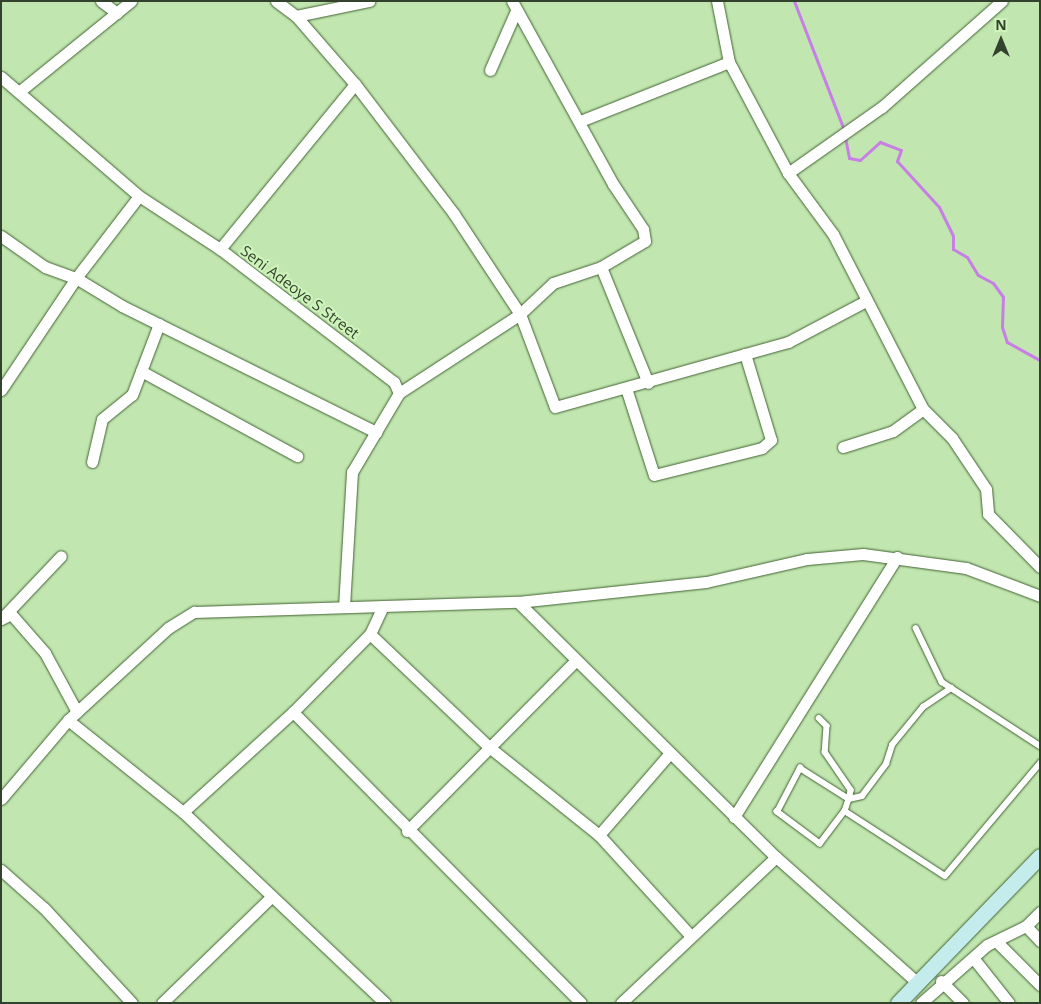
<!DOCTYPE html>
<style>
body{margin:0}
#map{position:relative;width:1041px;height:1004px;overflow:hidden;background:#c1e6b0;font-family:"Open Sans",sans-serif}
div>[style]{position:absolute}
.stream>*{height:3px;margin:-1.5px;padding:0 1.5px;transform-origin:1.5px;border-radius:1.5px;background:#c87fe5}
.roads{filter:drop-shadow(0 0 1px #416231) drop-shadow(0 0 1px #416231)}
.lane>*{height:5.5px;margin:-2.75px;padding:0 2.75px;transform-origin:2.75px;border-radius:2.75px;background:#fff}
.street>*{height:11px;margin:-5.5px;padding:0 5.5px;transform-origin:5.5px;border-radius:5.5px;background:#fff}
.secondary>*{height:15px;margin:-7.5px;padding:0 7.5px;transform-origin:7.5px;border-radius:7.5px;background:#c4ecec}
span{translate:-50% -50%;white-space:nowrap;text-align:center;line-height:1.15;-webkit-text-stroke:4px #cef4bc;paint-order:stroke}
.street-label{font-size:15px;color:#33422c}
.frame{position:absolute;inset:0;border:2px solid #33422c;pointer-events:none}
.north{position:absolute;left:976px;top:15px;width:50px;height:50px;-webkit-text-stroke:4px #cef4bc;paint-order:stroke;rotate:0deg;font-size:14px;font-weight:700;line-height:20px;text-align:center;color:#33422c}
.north::after{content:'';display:block;margin:auto;width:18px;height:22px;background:#33422c;clip-path:polygon(50% 0,100% 100%,50% 72%,0 100%)}
</style>
<div id="map">
<div class="stream">
<i style="left:794px;top:1px;width:138px;rotate:68.8deg"></i>
<i style="left:845px;top:137px;width:21px;rotate:79deg"></i>
<i style="left:849px;top:158px;width:11px;rotate:10deg"></i>
<i style="left:860px;top:160px;width:27px;rotate:-42deg"></i>
<i style="left:880px;top:142px;width:22px;rotate:21deg"></i>
<i style="left:901px;top:150px;width:12px;rotate:110deg"></i>
<i style="left:897px;top:161px;width:62px;rotate:47.6deg"></i>
<i style="left:939px;top:207px;width:32px;rotate:64deg"></i>
<i style="left:953px;top:236px;width:13px;rotate:90deg"></i>
<i style="left:953px;top:249px;width:16px;rotate:30deg"></i>
<i style="left:967px;top:257px;width:21px;rotate:59deg"></i>
<i style="left:978px;top:275px;width:17px;rotate:28deg"></i>
<i style="left:993px;top:283px;width:17px;rotate:54deg"></i>
<i style="left:1003px;top:297px;width:30px;rotate:92deg"></i>
<i style="left:1002px;top:327px;width:16px;rotate:72deg"></i>
<i style="left:1007px;top:342px;width:38px;rotate:29deg"></i>
</div>
<div class="roads">
<div class="lane">
<i style="left:916px;top:628px;width:60px;rotate:64.3deg"></i>
<i style="left:942px;top:682px;width:117px;rotate:33.1deg"></i>
<i style="left:819px;top:718px;width:11px;rotate:45deg"></i>
<i style="left:827px;top:726px;width:26px;rotate:94deg"></i>
<i style="left:825px;top:752px;width:46px;rotate:55.6deg"></i>
<i style="left:851px;top:790px;width:6px;rotate:99deg"></i>
<i style="left:850px;top:796px;width:16px;rotate:108deg"></i>
<i style="left:845px;top:811px;width:41px;rotate:127.1deg"></i>
<i style="left:820px;top:844px;width:54px;rotate:-143.3deg"></i>
<i style="left:777px;top:812px;width:50px;rotate:-62.4deg"></i>
<i style="left:800px;top:768px;width:58px;rotate:32.3deg"></i>
<i style="left:849px;top:799px;width:13px;rotate:-13deg"></i>
<i style="left:862px;top:796px;width:40px;rotate:-53deg"></i>
<i style="left:886px;top:764px;width:20px;rotate:-72deg"></i>
<i style="left:892px;top:745px;width:49px;rotate:-50.8deg"></i>
<i style="left:923px;top:707px;width:34px;rotate:-34deg"></i>
<i style="left:845px;top:811px;width:119px;rotate:33deg"></i>
<i style="left:945px;top:876px;width:148px;rotate:-49.9deg"></i>
</div>
<div class="street">
<i style="left:101px;top:1px;width:20px;rotate:37deg"></i>
<i style="left:276px;top:1px;width:25px;rotate:37deg"></i>
<i style="left:296px;top:16px;width:90px;rotate:49.1deg"></i>
<i style="left:355px;top:84px;width:163px;rotate:52.7deg"></i>
<i style="left:454px;top:214px;width:120px;rotate:56.6deg"></i>
<i style="left:520px;top:314px;width:99px;rotate:69.4deg"></i>
<i style="left:555px;top:407px;width:242px;rotate:-15.6deg"></i>
<i style="left:788px;top:342px;width:86px;rotate:-27.8deg"></i>
<i style="left:717px;top:1px;width:62px;rotate:78.9deg"></i>
<i style="left:729px;top:62px;width:126px;rotate:62deg"></i>
<i style="left:788px;top:173px;width:76px;rotate:53.6deg"></i>
<i style="left:833px;top:234px;width:197px;rotate:62.8deg"></i>
<i style="left:923px;top:409px;width:41px;rotate:45deg"></i>
<i style="left:952px;top:438px;width:61px;rotate:56.3deg"></i>
<i style="left:986px;top:489px;width:25px;rotate:85deg"></i>
<i style="left:988px;top:514px;width:74px;rotate:45.5deg"></i>
<i style="left:296px;top:16px;width:75px;rotate:-11.6deg"></i>
<i style="left:490px;top:70px;width:62px;rotate:-66.3deg"></i>
<i style="left:1px;top:77px;width:182px;rotate:40.8deg"></i>
<i style="left:139px;top:196px;width:97px;rotate:33.2deg"></i>
<i style="left:220px;top:249px;width:219px;rotate:37.4deg"></i>
<i style="left:394px;top:382px;width:12px;rotate:66deg"></i>
<i style="left:399px;top:393px;width:92px;rotate:120.7deg"></i>
<i style="left:352px;top:472px;width:135px;rotate:93.4deg"></i>
<i style="left:20px;top:91px;width:143px;rotate:-39deg"></i>
<i style="left:580px;top:121px;width:160px;rotate:-21.6deg"></i>
<i style="left:788px;top:173px;width:115px;rotate:-35.1deg"></i>
<i style="left:882px;top:107px;width:160px;rotate:-41.5deg"></i>
<i style="left:1px;top:236px;width:54px;rotate:35.2deg"></i>
<i style="left:45px;top:267px;width:33px;rotate:20deg"></i>
<i style="left:76px;top:278px;width:54px;rotate:31.3deg"></i>
<i style="left:122px;top:306px;width:284px;rotate:26.4deg"></i>
<i style="left:220px;top:249px;width:213px;rotate:-50.7deg"></i>
<i style="left:601px;top:267px;width:125px;rotate:67.9deg"></i>
<i style="left:141px;top:371px;width:178px;rotate:28.6deg"></i>
<i style="left:626px;top:388px;width:91px;rotate:72.2deg"></i>
<i style="left:654px;top:475px;width:111px;rotate:-14deg"></i>
<i style="left:762px;top:448px;width:12px;rotate:-42deg"></i>
<i style="left:771px;top:440px;width:90px;rotate:-106.8deg"></i>
<i style="left:1px;top:390px;width:135px;rotate:-56.2deg"></i>
<i style="left:76px;top:278px;width:103px;rotate:-52.5deg"></i>
<i style="left:399px;top:393px;width:145px;rotate:-33.1deg"></i>
<i style="left:520px;top:314px;width:45px;rotate:-43.2deg"></i>
<i style="left:553px;top:283px;width:51px;rotate:-18.4deg"></i>
<i style="left:601px;top:267px;width:51px;rotate:-30.6deg"></i>
<i style="left:645px;top:241px;width:12px;rotate:-99deg"></i>
<i style="left:643px;top:229px;width:54px;rotate:-123.7deg"></i>
<i style="left:613px;top:184px;width:209px;rotate:-118.9deg"></i>
<i style="left:843px;top:447px;width:52px;rotate:-17.7deg"></i>
<i style="left:893px;top:431px;width:37px;rotate:-36deg"></i>
<i style="left:92px;top:462px;width:44px;rotate:-76.9deg"></i>
<i style="left:102px;top:419px;width:38px;rotate:-39deg"></i>
<i style="left:132px;top:395px;width:76px;rotate:-69.2deg"></i>
<i style="left:518px;top:602px;width:189px;rotate:-6.1deg"></i>
<i style="left:706px;top:582px;width:104px;rotate:-12.8deg"></i>
<i style="left:807px;top:559px;width:56px;rotate:-5.1deg"></i>
<i style="left:863px;top:554px;width:104px;rotate:7.7deg"></i>
<i style="left:966px;top:568px;width:79px;rotate:20.7deg"></i>
<i style="left:5px;top:615px;width:81px;rotate:-46.5deg"></i>
<i style="left:1px;top:619px;width:11px;rotate:-27deg"></i>
<i style="left:11px;top:614px;width:52px;rotate:48.9deg"></i>
<i style="left:45px;top:653px;width:67px;rotate:61.5deg"></i>
<i style="left:370px;top:634px;width:164px;rotate:43.5deg"></i>
<i style="left:489px;top:747px;width:141px;rotate:38.7deg"></i>
<i style="left:599px;top:835px;width:134px;rotate:47.7deg"></i>
<i style="left:293px;top:712px;width:409px;rotate:45.3deg"></i>
<i style="left:68px;top:720px;width:147px;rotate:38.7deg"></i>
<i style="left:183px;top:812px;width:278px;rotate:43.4deg"></i>
<i style="left:1px;top:799px;width:104px;rotate:-49.7deg"></i>
<i style="left:68px;top:720px;width:136px;rotate:-42.6deg"></i>
<i style="left:168px;top:628px;width:31px;rotate:-32deg"></i>
<i style="left:194px;top:612px;width:324px;rotate:-1.8deg"></i>
<i style="left:518px;top:602px;width:363px;rotate:44.7deg"></i>
<i style="left:776px;top:857px;width:188px;rotate:41.6deg"></i>
<i style="left:183px;top:812px;width:149px;rotate:-42.3deg"></i>
<i style="left:293px;top:712px;width:110px;rotate:-45.4deg"></i>
<i style="left:370px;top:634px;width:31px;rotate:-65deg"></i>
<i style="left:734px;top:817px;width:307px;rotate:-57.9deg"></i>
<i style="left:407px;top:831px;width:240px;rotate:-45.3deg"></i>
<i style="left:599px;top:835px;width:108px;rotate:-49.1deg"></i>
<i style="left:1px;top:870px;width:57px;rotate:41.5deg"></i>
<i style="left:44px;top:908px;width:129px;rotate:47.2deg"></i>
<i style="left:1026px;top:926px;width:21px;rotate:47deg"></i>
<i style="left:997px;top:942px;width:61px;rotate:45deg"></i>
<i style="left:974px;top:959px;width:56px;rotate:51.5deg"></i>
<i style="left:941px;top:981px;width:31px;rotate:45deg"></i>
<i style="left:162px;top:1003px;width:153px;rotate:-44.2deg"></i>
<i style="left:621px;top:1003px;width:213px;rotate:-43.3deg"></i>
<i style="left:921px;top:1003px;width:88px;rotate:-41.3deg"></i>
<i style="left:987px;top:945px;width:43px;rotate:-26deg"></i>
<i style="left:1026px;top:926px;width:20px;rotate:-45deg"></i>
</div>
<div class="secondary">
<i style="left:898px;top:1003px;width:204px;rotate:-46deg"></i>
</div>
</div>
<div class="street-label">
<span style="left:300px;top:292px;rotate:37deg">Seni Adeoye S Street</span>
</div>
<div class="frame"></div>
<div class="north">N</div>
</div>
